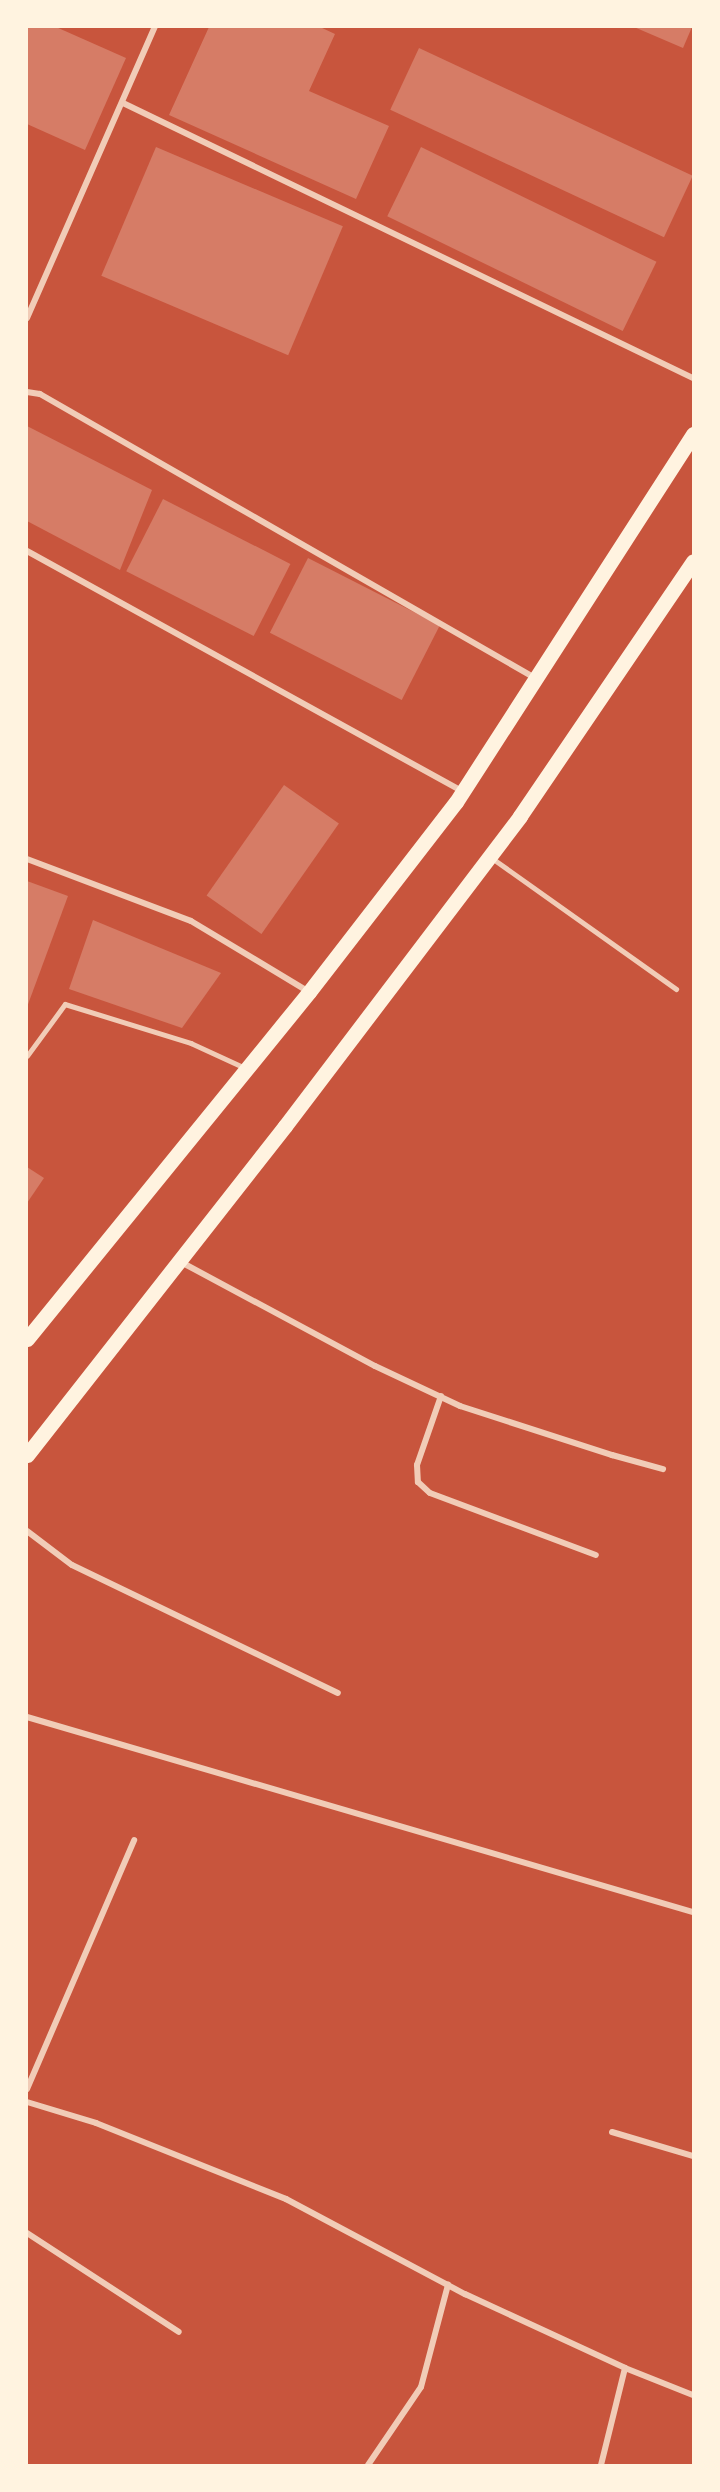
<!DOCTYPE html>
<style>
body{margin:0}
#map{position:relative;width:720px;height:2492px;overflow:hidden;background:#c8553d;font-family:"DejaVu Sans",sans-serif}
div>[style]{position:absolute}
.building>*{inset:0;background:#d67c66;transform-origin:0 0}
.service>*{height:4.5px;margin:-2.25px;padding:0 2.25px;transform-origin:2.25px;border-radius:2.25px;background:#f1ccb7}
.minor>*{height:6px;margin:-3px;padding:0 3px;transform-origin:3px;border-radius:3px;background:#f1ccb7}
.primary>*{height:15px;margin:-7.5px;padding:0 7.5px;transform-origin:7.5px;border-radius:7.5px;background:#fff3e0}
span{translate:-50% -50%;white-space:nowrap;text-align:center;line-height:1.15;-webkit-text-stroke:4.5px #fff3e0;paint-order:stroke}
.frame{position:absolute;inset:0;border:28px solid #fff3e0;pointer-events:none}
</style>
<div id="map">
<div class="building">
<i style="clip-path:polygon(27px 27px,56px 27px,126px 58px,85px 150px,27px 124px)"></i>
<i style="clip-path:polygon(209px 27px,320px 27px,335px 34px,309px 91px,389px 126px,356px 199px,169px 115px)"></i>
<i style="clip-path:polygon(634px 27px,692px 27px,683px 48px)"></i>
<i style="left:419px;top:48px;width:302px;height:68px;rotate:25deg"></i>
<i style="left:156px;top:147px;width:203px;height:140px;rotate:23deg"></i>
<i style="left:421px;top:147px;width:262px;height:77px;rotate:26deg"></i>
<i style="clip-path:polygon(27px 426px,152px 490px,120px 570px,27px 521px)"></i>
<i style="left:163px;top:499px;width:143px;height:81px;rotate:27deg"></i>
<i style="left:308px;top:558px;width:148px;height:84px;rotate:27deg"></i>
<i style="left:284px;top:785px;width:67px;height:135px;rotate:35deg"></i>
<i style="clip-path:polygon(27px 881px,68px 896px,27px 1007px)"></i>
<i style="clip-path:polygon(93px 920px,221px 973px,182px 1028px,69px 989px)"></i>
<i style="clip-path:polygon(27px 1167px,44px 1178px,27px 1203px)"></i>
</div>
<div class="service">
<i style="left:492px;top:858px;width:226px;rotate:35.4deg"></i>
<i style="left:27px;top:1056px;width:64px;rotate:-53.8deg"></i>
<i style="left:65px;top:1004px;width:132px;rotate:17.2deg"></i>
<i style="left:191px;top:1043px;width:60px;rotate:24.8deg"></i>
</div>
<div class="minor">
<i style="left:123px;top:103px;width:633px;rotate:25.76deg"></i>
<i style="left:27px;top:318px;width:318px;rotate:-66.3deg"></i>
<i style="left:27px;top:392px;width:13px;rotate:9deg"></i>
<i style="left:40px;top:394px;width:571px;rotate:29.84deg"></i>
<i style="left:27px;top:551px;width:497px;rotate:28.9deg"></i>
<i style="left:27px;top:859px;width:175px;rotate:20.7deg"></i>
<i style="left:191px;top:921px;width:138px;rotate:31deg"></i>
<i style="left:179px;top:1261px;width:222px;rotate:28.2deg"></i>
<i style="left:375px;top:1366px;width:94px;rotate:25.2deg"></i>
<i style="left:460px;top:1406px;width:160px;rotate:17.9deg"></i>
<i style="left:612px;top:1455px;width:53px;rotate:15.4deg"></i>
<i style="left:441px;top:1396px;width:73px;rotate:109.2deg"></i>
<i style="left:417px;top:1465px;width:17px;rotate:87deg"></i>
<i style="left:418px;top:1482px;width:16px;rotate:43deg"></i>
<i style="left:430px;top:1493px;width:177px;rotate:20.5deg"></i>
<i style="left:27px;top:1531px;width:56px;rotate:37.1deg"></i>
<i style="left:72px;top:1565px;width:295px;rotate:25.7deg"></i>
<i style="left:27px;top:1717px;width:694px;rotate:16.32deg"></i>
<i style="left:27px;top:2089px;width:271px;rotate:-66.7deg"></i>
<i style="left:27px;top:2102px;width:72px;rotate:16.9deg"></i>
<i style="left:96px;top:2123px;width:205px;rotate:21.8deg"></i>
<i style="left:286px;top:2199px;width:203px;rotate:28deg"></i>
<i style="left:465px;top:2294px;width:176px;rotate:24.8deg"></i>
<i style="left:625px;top:2368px;width:73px;rotate:21.7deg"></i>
<i style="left:612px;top:2132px;width:84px;rotate:16.5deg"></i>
<i style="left:27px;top:2233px;width:181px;rotate:33.1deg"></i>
<i style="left:368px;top:2465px;width:94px;rotate:-55.8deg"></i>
<i style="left:421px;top:2387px;width:106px;rotate:-75.2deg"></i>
<i style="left:601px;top:2465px;width:100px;rotate:-76.1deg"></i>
</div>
<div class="primary">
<i style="left:27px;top:1339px;width:447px;rotate:-50.9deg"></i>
<i style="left:309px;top:992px;width:240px;rotate:-52.3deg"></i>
<i style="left:456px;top:802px;width:438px;rotate:-57.2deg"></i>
<i style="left:27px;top:1455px;width:418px;rotate:-51.9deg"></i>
<i style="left:285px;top:1126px;width:389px;rotate:-52.8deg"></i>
<i style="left:520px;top:816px;width:308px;rotate:-55.8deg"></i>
</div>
<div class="frame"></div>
</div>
